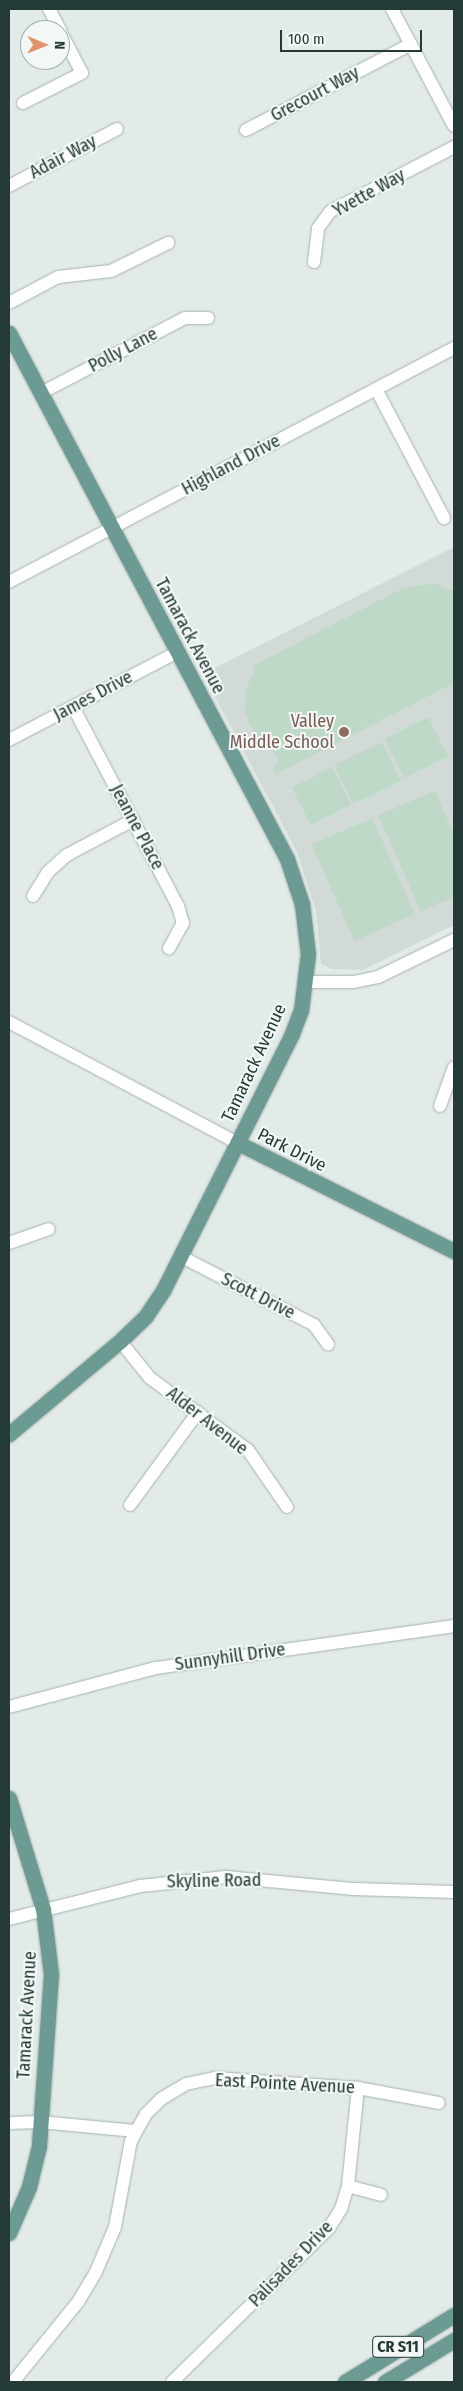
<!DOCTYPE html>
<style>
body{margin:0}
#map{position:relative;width:463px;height:2391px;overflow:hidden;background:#e3ebe8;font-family:"Fira Sans Condensed",sans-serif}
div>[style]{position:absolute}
.built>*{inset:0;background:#d1dad7}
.green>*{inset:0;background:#bed9c8;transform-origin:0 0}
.roads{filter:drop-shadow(0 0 1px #a6b2af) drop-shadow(0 0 1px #a6b2af)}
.minor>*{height:12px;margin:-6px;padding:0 6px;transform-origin:6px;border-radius:6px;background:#fff}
.major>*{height:15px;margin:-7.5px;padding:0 7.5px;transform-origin:7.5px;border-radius:7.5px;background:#6c9b94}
.dots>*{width:14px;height:14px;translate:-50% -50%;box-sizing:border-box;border:2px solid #f3f8f6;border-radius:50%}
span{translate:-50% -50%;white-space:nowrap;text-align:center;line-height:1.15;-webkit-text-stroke:4px #f3f8f6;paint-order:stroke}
.shield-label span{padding:1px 4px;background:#f3f8f6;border:1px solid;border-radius:4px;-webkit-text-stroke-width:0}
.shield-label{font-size:16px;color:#243a36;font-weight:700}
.street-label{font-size:18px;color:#243a36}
.education-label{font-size:18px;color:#785e54}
.right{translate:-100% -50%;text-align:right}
.frame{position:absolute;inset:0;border:10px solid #243a36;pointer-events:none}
.north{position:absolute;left:20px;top:20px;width:50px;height:50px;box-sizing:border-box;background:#f3f8f6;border:1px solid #a0aca9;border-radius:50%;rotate:91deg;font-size:14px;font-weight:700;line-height:20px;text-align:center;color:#243a36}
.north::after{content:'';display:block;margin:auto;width:18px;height:22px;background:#e1946a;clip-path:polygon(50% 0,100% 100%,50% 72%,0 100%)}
.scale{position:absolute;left:280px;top:30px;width:142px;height:22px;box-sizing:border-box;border:2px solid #243a36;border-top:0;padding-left:6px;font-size:15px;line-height:18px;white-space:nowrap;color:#243a36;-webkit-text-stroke:4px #f3f8f6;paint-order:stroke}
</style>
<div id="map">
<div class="built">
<i style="clip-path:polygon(454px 547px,454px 925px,363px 970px,331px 969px,321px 964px,316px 911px,297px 852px,203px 674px)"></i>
</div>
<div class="green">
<i style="clip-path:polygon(432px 583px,454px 591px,454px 683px,276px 774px,273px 768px,279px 764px,278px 758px,252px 729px,245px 713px,246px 689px,255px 670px,252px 666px,402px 589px)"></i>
<i style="left:428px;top:717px;width:44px;height:49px;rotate:63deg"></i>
<i style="left:382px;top:742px;width:43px;height:53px;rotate:64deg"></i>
<i style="left:332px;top:767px;width:42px;height:45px;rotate:63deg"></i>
<i style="clip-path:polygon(435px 791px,454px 835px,454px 897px,421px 911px,378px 815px)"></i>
<i style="left:372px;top:818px;width:105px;height:66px;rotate:66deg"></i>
</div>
<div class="roads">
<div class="minor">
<i style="left:49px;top:9px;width:24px;rotate:62deg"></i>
<i style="left:392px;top:9px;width:132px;rotate:62.1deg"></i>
<i style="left:23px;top:103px;width:66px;rotate:-27deg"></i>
<i style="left:82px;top:73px;width:47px;rotate:-117.6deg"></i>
<i style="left:246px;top:130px;width:186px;rotate:-27.5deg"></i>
<i style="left:9px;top:186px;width:122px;rotate:-27.8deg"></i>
<i style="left:314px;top:262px;width:34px;rotate:-83deg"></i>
<i style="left:318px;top:228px;width:21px;rotate:-53deg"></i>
<i style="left:331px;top:211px;width:139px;rotate:-27.5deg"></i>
<i style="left:9px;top:303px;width:55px;rotate:-28deg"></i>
<i style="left:58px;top:277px;width:53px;rotate:-6.5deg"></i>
<i style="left:111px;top:271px;width:64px;rotate:-26.2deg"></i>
<i style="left:376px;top:389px;width:146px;rotate:62.2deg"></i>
<i style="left:41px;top:393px;width:162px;rotate:-27.5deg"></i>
<i style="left:185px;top:318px;width:23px"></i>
<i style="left:9px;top:582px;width:503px;rotate:-27.74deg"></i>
<i style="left:73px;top:707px;width:225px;rotate:62.2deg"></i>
<i style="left:178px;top:906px;width:18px;rotate:74deg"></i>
<i style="left:183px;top:923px;width:29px;rotate:119deg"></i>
<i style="left:9px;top:740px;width:190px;rotate:-27.6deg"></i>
<i style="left:33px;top:896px;width:28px;rotate:-58deg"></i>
<i style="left:48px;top:872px;width:25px;rotate:-42deg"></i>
<i style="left:67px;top:855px;width:75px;rotate:-27.9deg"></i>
<i style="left:306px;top:982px;width:48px"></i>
<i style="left:354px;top:982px;width:25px;rotate:-12deg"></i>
<i style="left:378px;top:977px;width:85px;rotate:-26deg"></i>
<i style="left:9px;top:1022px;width:259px;rotate:27.9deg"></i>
<i style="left:440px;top:1106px;width:41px;rotate:-70.3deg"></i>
<i style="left:9px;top:1243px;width:42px;rotate:-19.3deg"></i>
<i style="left:180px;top:1256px;width:151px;rotate:27.2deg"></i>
<i style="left:314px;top:1325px;width:24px;rotate:54deg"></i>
<i style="left:120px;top:1341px;width:48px;rotate:51deg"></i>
<i style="left:150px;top:1378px;width:122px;rotate:36.3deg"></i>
<i style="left:248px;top:1450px;width:69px;rotate:55.6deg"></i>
<i style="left:130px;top:1505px;width:115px;rotate:-53.8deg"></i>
<i style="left:9px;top:1707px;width:152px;rotate:-14.9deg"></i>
<i style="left:156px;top:1668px;width:301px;rotate:-8deg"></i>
<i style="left:9px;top:1919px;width:135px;rotate:-14.1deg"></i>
<i style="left:140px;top:1886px;width:86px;rotate:-6deg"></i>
<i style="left:226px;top:1877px;width:129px;rotate:5.4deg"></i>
<i style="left:354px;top:1889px;width:100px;rotate:1.7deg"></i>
<i style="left:9px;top:2123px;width:31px;rotate:-2deg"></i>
<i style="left:40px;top:2122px;width:96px;rotate:5.4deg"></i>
<i style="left:348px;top:2186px;width:34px;rotate:15deg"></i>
<i style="left:13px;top:2382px;width:103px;rotate:-50.9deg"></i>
<i style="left:78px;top:2302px;width:33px;rotate:-59deg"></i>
<i style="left:95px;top:2274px;width:51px;rotate:-66.9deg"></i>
<i style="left:115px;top:2227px;width:87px;rotate:-79.5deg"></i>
<i style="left:131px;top:2141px;width:31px;rotate:-61deg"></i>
<i style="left:146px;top:2114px;width:21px;rotate:-45deg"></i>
<i style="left:161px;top:2099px;width:29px;rotate:-31deg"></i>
<i style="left:186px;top:2084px;width:30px;rotate:-12deg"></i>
<i style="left:215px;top:2078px;width:143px;rotate:4deg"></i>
<i style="left:358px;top:2088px;width:82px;rotate:10.5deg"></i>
<i style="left:172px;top:2382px;width:220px;rotate:-44.4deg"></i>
<i style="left:329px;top:2228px;width:22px;rotate:-58deg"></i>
<i style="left:341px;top:2209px;width:24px;rotate:-73deg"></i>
<i style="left:348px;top:2186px;width:99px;rotate:-84.2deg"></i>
</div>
<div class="major">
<i style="left:9px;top:333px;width:595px;rotate:62.14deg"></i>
<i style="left:287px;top:859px;width:47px;rotate:71.6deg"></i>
<i style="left:302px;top:904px;width:50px;rotate:83.2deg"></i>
<i style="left:308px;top:954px;width:56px;rotate:97.1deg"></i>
<i style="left:301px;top:1010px;width:26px;rotate:111deg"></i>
<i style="left:292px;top:1034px;width:285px;rotate:116.7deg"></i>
<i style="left:164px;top:1289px;width:32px;rotate:124deg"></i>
<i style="left:146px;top:1316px;width:36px;rotate:136deg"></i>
<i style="left:120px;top:1341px;width:145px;rotate:140deg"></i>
<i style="left:238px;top:1143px;width:241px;rotate:26.6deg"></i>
<i style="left:9px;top:1798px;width:116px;rotate:73deg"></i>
<i style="left:43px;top:1909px;width:65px;rotate:83deg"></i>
<i style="left:51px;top:1974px;width:172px;rotate:94deg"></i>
<i style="left:39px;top:2146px;width:42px;rotate:103.7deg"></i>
<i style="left:29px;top:2187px;width:50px;rotate:113.5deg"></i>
<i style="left:345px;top:2382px;width:128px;rotate:-31.6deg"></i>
<i style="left:385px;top:2382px;width:81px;rotate:-31.3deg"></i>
</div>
</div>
<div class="dots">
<i style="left:344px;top:732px;background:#8d6e63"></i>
</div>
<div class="shield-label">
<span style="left:398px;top:2347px">CR S11</span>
</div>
<div class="street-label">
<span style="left:315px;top:94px;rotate:-28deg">Grecourt Way</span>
<span style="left:63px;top:157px;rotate:-28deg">Adair Way</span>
<span style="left:369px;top:193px;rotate:-29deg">Yvette Way</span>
<span style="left:123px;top:350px;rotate:-28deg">Polly Lane</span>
<span style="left:231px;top:465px;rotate:-28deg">Highland Drive</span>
<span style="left:190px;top:636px;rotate:62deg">Tamarack Avenue</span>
<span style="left:93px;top:696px;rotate:-28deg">James Drive</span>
<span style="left:137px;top:827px;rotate:62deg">Jeanne Place</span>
<span style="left:254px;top:1063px;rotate:-65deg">Tamarack Avenue</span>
<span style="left:292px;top:1150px;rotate:27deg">Park Drive</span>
<span style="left:258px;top:1296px;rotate:27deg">Scott Drive</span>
<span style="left:207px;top:1421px;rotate:38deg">Alder Avenue</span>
<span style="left:230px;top:1657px;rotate:-8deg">Sunnyhill Drive</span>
<span style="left:214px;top:1881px;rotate:-1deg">Skyline Road</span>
<span style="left:27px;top:2015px;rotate:-87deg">Tamarack Avenue</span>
<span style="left:285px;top:2084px;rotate:3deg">East Pointe Avenue</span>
<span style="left:291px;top:2264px;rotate:-46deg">Palisades Drive</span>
</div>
<div class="education-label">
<span class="right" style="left:334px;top:732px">Valley<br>Middle School</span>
</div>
<div class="frame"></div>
<div class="north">N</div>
<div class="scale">100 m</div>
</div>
